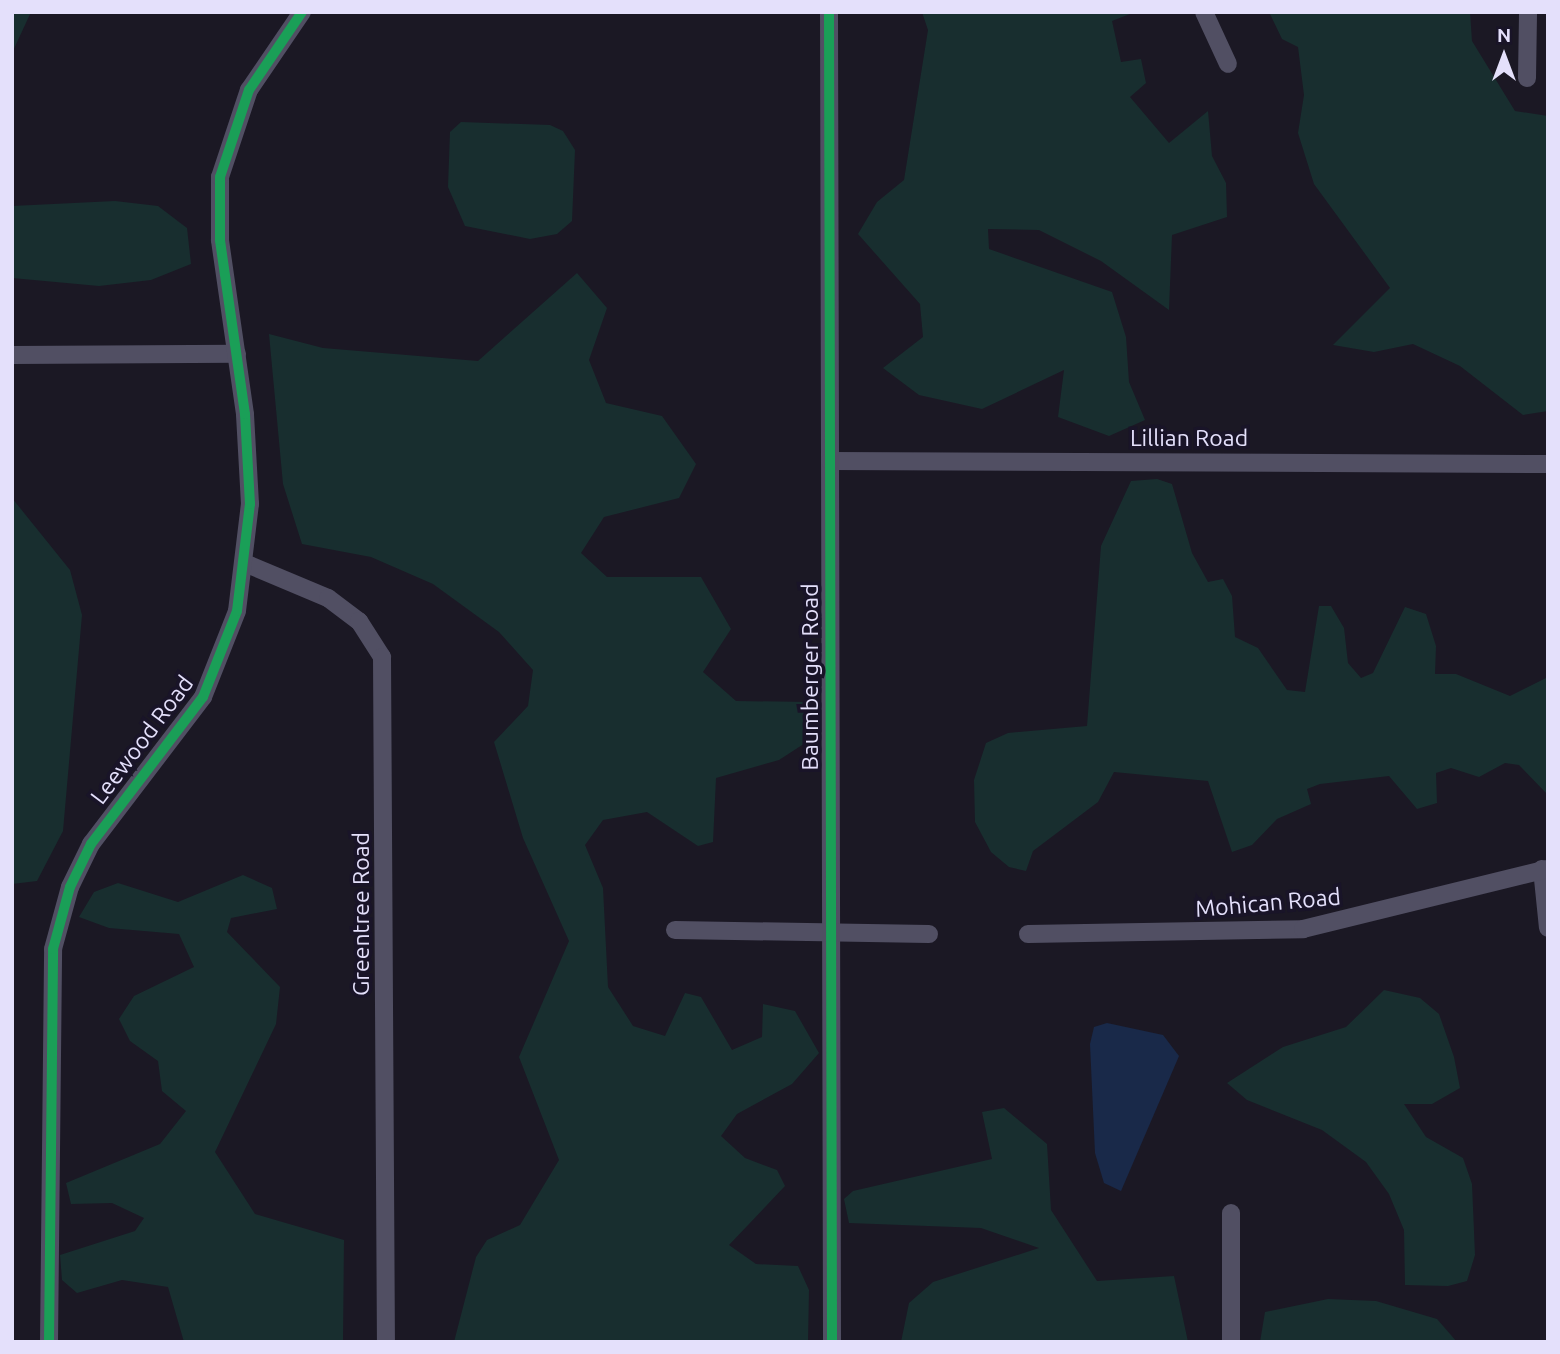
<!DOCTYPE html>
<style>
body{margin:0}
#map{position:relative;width:1560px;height:1354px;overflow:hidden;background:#1b1824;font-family:Ubuntu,sans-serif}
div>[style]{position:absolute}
.green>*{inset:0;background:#182e2f}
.water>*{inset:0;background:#192949}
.street>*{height:18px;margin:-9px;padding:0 9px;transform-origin:9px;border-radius:9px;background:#514f63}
.cycleway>*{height:10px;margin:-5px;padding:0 5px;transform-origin:5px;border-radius:5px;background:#1a9f57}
span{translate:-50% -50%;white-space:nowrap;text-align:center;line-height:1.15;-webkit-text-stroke:7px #191428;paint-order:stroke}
.street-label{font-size:23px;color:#e4e0fb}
.frame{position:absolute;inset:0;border:14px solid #e4e0fb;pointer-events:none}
.north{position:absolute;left:1469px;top:21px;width:70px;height:70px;-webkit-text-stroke:5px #191428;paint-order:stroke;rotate:0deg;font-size:19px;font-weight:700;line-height:28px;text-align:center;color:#e4e0fb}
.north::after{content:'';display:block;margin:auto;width:24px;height:32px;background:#e4e0fb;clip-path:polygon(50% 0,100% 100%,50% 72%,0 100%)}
</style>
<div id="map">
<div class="green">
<i style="clip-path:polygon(12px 12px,31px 12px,12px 53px)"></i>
<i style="clip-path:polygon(922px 12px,1135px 12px,1112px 21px,1121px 62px,1141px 59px,1146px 83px,1130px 97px,1169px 143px,1208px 111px,1212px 156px,1226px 183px,1227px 217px,1172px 235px,1169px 310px,1101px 261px,1039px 230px,988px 229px,989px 249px,1112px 292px,1126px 337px,1129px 382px,1145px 420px,1109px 436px,1058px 417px,1064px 370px,982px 409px,919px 395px,883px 368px,923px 337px,920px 304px,858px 234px,877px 202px,904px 180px,928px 30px)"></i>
<i style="clip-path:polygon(1269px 12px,1470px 12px,1472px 41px,1515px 111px,1548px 116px,1548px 411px,1523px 415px,1460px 366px,1413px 344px,1374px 352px,1333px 345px,1390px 288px,1314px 184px,1298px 133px,1304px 95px,1298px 47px,1282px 39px)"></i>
<i style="clip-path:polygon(461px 122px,550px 125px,563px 131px,575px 150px,572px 221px,557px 234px,530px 239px,465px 226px,448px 187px,450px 132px)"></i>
<i style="clip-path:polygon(115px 201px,158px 206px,187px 228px,191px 264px,151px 280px,99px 286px,12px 278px,12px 206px)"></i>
<i style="clip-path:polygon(577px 273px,607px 308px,589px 360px,606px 403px,662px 416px,696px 464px,679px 498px,604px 517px,581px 553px,607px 577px,701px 577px,731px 629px,703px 672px,736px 701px,810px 702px,813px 738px,779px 760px,716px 778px,713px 842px,698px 846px,647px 812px,603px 820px,585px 845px,603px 888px,608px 987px,633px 1026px,665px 1036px,685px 993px,701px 997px,732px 1050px,762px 1037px,763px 1004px,795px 1011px,819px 1053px,792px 1084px,737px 1114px,721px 1136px,745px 1158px,777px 1170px,785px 1186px,729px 1245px,756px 1264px,798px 1266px,809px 1290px,808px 1342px,454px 1342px,476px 1257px,487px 1240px,520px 1225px,559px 1160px,519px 1057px,569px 941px,523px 838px,494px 742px,528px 706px,533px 670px,499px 632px,433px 584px,371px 557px,302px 544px,283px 484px,269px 334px,323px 348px,478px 361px)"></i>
<i style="clip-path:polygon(1157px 479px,1172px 484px,1192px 553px,1208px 582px,1223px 579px,1232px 596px,1235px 637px,1258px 648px,1287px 690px,1305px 692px,1319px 606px,1331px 606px,1344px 628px,1348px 663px,1361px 678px,1373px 673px,1405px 607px,1426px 614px,1436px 646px,1435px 674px,1456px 674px,1510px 696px,1548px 677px,1548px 795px,1519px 765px,1505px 763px,1479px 777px,1451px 768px,1436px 773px,1437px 803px,1417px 809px,1389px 776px,1320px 784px,1307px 789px,1311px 804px,1277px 819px,1252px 845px,1232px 852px,1208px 781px,1114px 772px,1098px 802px,1033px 851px,1026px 871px,1009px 867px,991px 852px,975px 822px,974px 780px,986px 743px,1008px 733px,1087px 726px,1101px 546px,1131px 481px)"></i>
<i style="clip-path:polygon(12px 498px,70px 570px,82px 615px,63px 831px,37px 881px,12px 884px)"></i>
<i style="clip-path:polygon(243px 875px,272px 888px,277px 909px,231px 918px,227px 932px,280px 987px,276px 1024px,215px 1152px,255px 1214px,344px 1240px,343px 1342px,184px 1342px,168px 1287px,122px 1280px,77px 1293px,62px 1280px,60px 1255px,135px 1231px,144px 1218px,112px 1203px,71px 1204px,66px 1183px,160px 1144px,186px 1111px,162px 1091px,158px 1061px,130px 1041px,119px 1019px,134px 996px,194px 967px,179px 934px,109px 928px,79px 917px,94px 892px,118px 883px,178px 902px)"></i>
<i style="clip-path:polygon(1384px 990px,1420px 998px,1439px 1014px,1454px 1057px,1460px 1088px,1432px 1104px,1404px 1104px,1426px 1137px,1463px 1158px,1472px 1184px,1475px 1255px,1467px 1281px,1448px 1286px,1405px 1285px,1404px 1230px,1389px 1194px,1366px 1162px,1322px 1130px,1247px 1100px,1227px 1083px,1283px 1047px,1346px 1027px)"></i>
<i style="clip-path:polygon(1004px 1108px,1047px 1144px,1051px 1210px,1097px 1281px,1174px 1276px,1188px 1342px,901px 1342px,909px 1303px,933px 1282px,1039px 1248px,981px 1228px,849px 1223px,844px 1199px,853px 1191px,992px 1159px,982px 1112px)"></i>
<i style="clip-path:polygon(1328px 1299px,1376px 1301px,1437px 1319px,1457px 1342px,1260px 1342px,1265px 1312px)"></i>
</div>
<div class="water">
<i style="clip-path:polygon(1107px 1023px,1163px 1035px,1179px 1056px,1121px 1191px,1104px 1183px,1095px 1153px,1090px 1044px,1094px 1027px)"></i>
</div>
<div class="street">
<i style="left:829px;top:12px;width:1330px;rotate:89.87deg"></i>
<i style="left:1204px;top:12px;width:57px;rotate:65.2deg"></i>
<i style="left:1527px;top:78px;width:66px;rotate:-89.1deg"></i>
<i style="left:12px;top:355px;width:225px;rotate:-0.3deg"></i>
<i style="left:830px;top:461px;width:718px;rotate:0.24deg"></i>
<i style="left:247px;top:564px;width:88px;rotate:22.8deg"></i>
<i style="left:328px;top:598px;width:39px;rotate:37deg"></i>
<i style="left:359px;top:621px;width:43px;rotate:57.4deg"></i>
<i style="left:382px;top:657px;width:685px;rotate:89.67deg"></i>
<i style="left:1542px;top:869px;width:59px;rotate:84.2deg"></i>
<i style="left:675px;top:930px;width:254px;rotate:0.9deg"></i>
<i style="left:1028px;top:934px;width:275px;rotate:-1deg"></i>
<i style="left:1303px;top:929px;width:252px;rotate:-13.8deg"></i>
<i style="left:49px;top:1342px;width:393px;rotate:-89.4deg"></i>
<i style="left:53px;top:949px;width:64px;rotate:-74.7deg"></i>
<i style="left:70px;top:887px;width:48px;rotate:-64deg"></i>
<i style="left:91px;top:844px;width:185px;rotate:-52.7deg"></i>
<i style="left:203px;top:697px;width:92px;rotate:-68.4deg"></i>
<i style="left:237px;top:611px;width:108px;rotate:-83.1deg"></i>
<i style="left:250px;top:504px;width:90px;rotate:-93.2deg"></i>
<i style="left:245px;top:414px;width:176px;rotate:-98.2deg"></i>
<i style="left:220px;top:240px;width:63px;rotate:-90deg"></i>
<i style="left:220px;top:177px;width:92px;rotate:-71.6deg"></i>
<i style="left:249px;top:90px;width:94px;rotate:-55.8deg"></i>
<i style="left:1231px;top:1342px;width:129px;rotate:-90deg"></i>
</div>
<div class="cycleway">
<i style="left:829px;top:12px;width:1330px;rotate:89.87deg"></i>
<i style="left:49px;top:1342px;width:393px;rotate:-89.4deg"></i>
<i style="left:53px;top:949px;width:64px;rotate:-74.7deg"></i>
<i style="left:70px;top:887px;width:48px;rotate:-64deg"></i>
<i style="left:91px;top:844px;width:185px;rotate:-52.7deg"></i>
<i style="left:203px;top:697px;width:92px;rotate:-68.4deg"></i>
<i style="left:237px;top:611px;width:108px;rotate:-83.1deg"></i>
<i style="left:250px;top:504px;width:90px;rotate:-93.2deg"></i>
<i style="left:245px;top:414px;width:176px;rotate:-98.2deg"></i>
<i style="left:220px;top:240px;width:63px;rotate:-90deg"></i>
<i style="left:220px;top:177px;width:92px;rotate:-71.6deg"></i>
<i style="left:249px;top:90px;width:94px;rotate:-55.8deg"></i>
</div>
<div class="street-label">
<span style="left:1189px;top:438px">Lillian Road</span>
<span style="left:810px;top:677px;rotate:-90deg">Baumberger Road</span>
<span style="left:142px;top:740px;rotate:-53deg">Leewood Road</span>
<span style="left:1268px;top:903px;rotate:-5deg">Mohican Road</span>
<span style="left:361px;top:914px;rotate:-90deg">Greentree Road</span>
</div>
<div class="frame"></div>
<div class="north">N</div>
</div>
